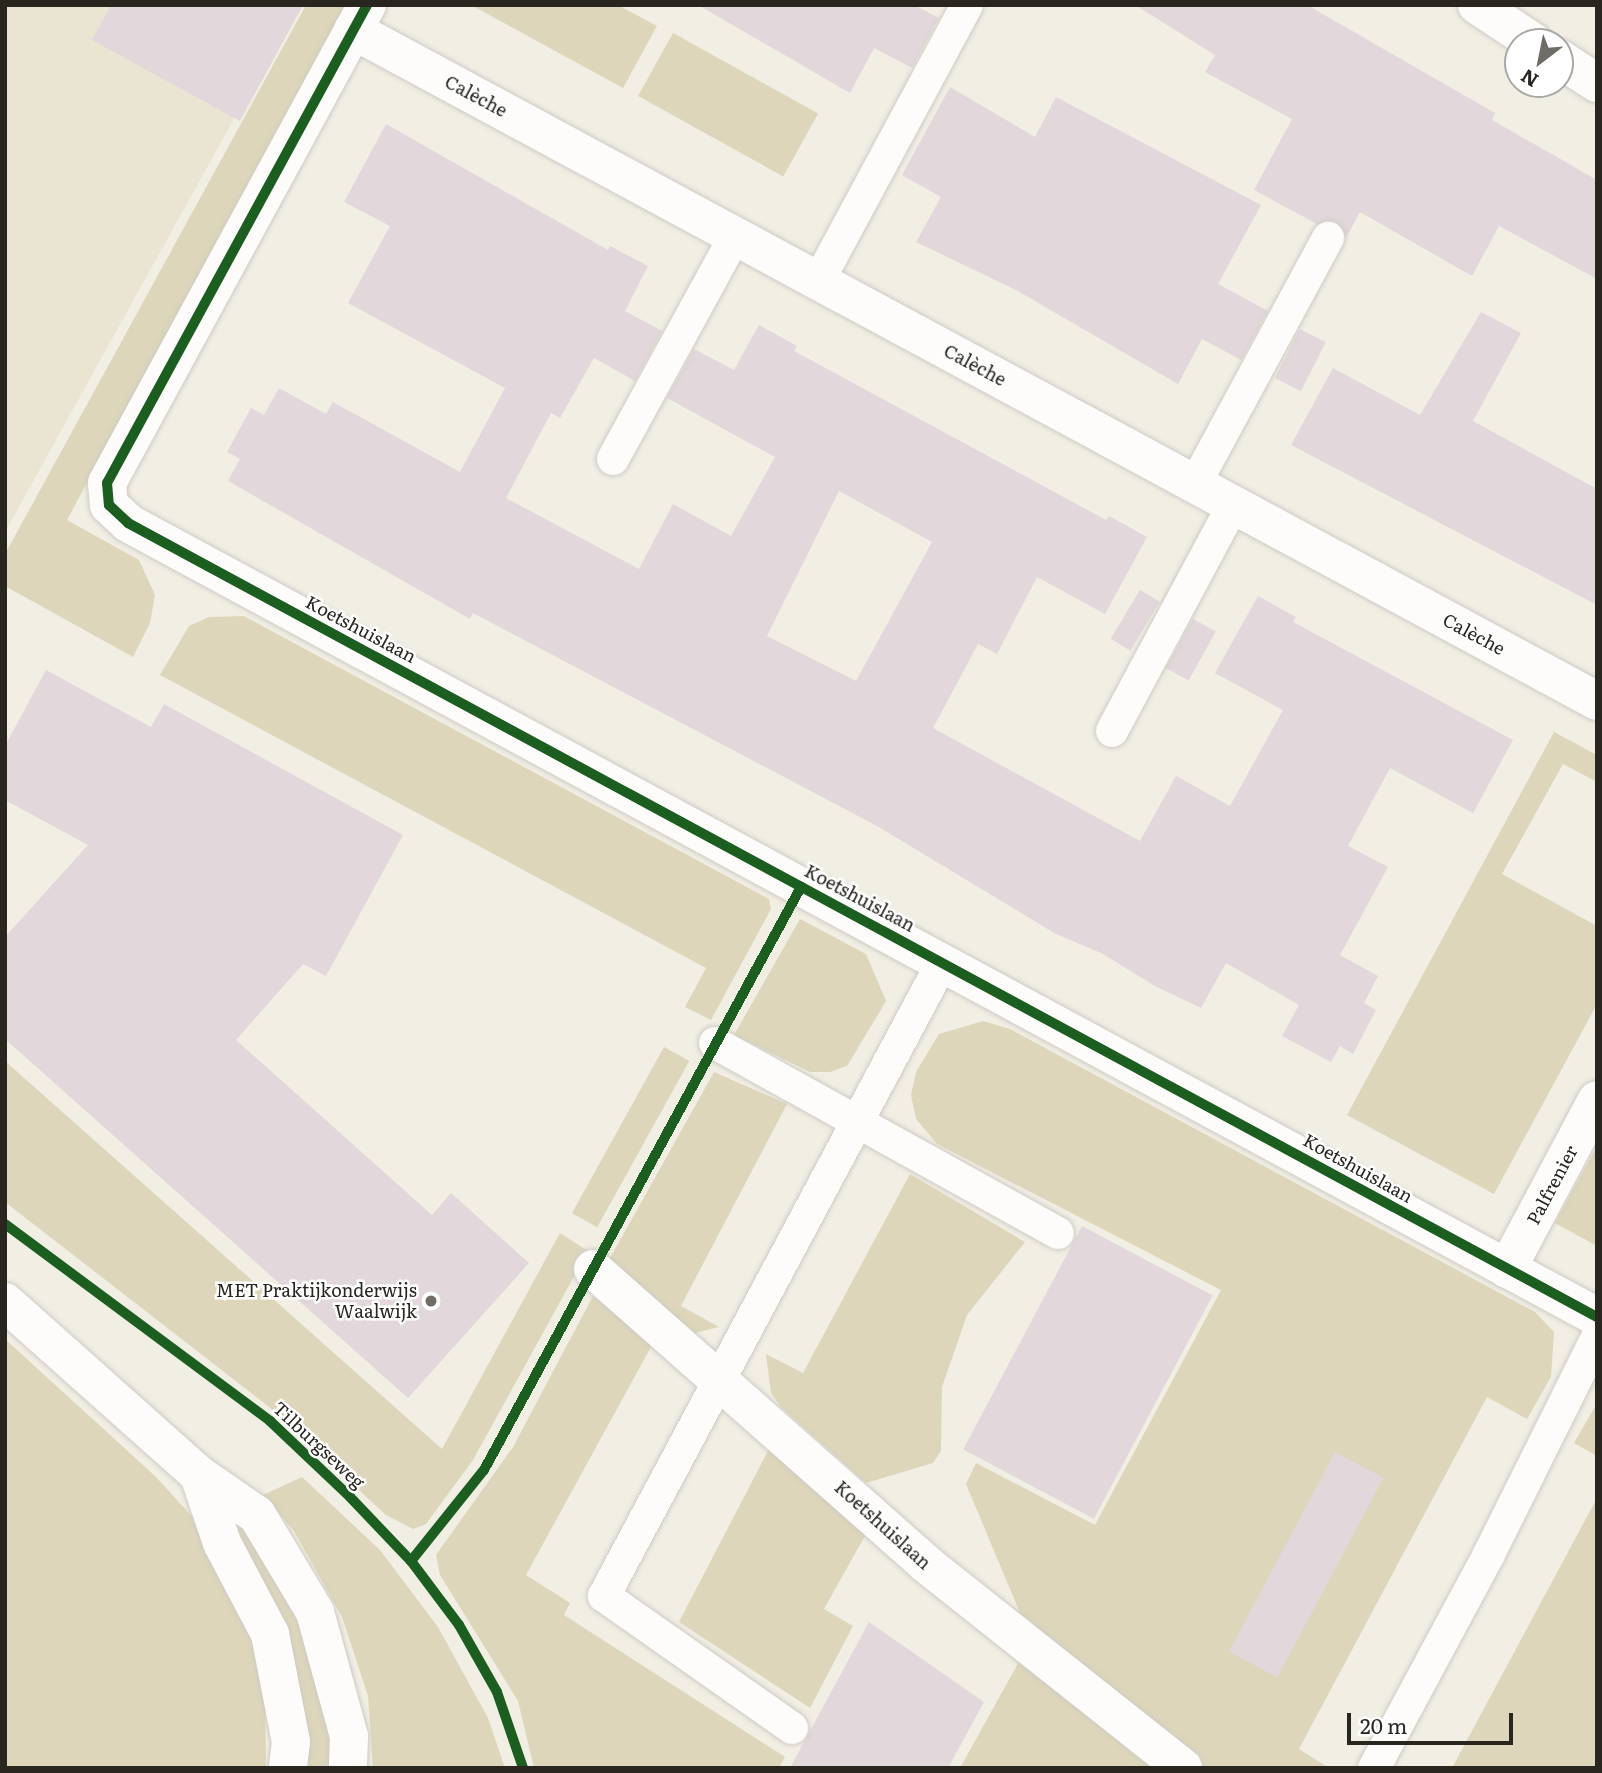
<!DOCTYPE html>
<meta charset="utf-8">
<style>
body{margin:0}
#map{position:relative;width:1602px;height:1773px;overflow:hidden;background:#f1eee4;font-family:Literata,serif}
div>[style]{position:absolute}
.built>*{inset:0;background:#eae4d2}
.green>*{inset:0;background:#ded6ba;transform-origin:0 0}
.building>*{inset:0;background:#e2d7da;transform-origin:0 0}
.roads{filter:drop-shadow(0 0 2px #cecbc4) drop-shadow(0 0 2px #cecbc4)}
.service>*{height:32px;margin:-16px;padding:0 16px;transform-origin:16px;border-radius:16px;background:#fdfcfb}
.minor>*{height:38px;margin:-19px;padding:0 19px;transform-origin:19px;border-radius:19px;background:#fdfcfb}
.tertiary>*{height:38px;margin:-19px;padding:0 19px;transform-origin:19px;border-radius:19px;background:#fdfcfb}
.cycleway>*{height:10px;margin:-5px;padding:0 5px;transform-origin:5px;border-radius:5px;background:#1b5e20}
.dots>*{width:19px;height:19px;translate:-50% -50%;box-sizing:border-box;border:4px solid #fff;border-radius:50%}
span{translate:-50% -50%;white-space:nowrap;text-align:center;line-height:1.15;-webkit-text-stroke:5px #fff;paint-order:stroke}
.street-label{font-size:18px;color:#28261f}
.poi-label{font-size:18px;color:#28261f}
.right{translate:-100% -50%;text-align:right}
.frame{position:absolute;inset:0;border:7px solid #28261f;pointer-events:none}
.north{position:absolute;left:1504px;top:28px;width:70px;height:70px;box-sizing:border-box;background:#fff;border:2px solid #a9a8a5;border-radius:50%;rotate:212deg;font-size:19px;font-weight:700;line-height:28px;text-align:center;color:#28261f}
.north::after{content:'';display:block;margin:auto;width:24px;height:32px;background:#6e6c64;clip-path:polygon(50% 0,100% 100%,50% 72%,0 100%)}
.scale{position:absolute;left:1347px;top:1713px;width:166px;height:32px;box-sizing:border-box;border:4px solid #28261f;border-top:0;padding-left:9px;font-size:21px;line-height:24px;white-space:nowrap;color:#28261f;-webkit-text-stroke:5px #fff;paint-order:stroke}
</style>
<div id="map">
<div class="built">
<i style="clip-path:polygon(5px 5px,297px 5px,5px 532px)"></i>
</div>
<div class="green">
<i style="clip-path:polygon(306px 5px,345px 5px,67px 520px,139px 560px,155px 595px,150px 623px,133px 657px,5px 586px,5px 554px)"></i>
<i style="clip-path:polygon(471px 5px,618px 5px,657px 26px,623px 88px)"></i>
<i style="left:673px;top:33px;width:166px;height:72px;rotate:29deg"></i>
<i style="clip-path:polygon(244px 616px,769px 899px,771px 909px,711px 1020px,685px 1007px,706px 968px,160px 675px,189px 626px,209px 617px)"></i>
<i style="clip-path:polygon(1554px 732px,1597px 755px,1597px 782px,1563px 764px,1502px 874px,1597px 926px,1597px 1004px,1494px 1194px,1347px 1115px)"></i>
<i style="clip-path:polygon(800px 919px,866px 954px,886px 1001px,847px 1066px,830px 1072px,810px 1072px,734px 1035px)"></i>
<i style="clip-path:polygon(983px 1021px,1010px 1029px,1535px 1312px,1554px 1332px,1551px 1377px,1527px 1419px,1487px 1397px,1299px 1749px,1329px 1768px,1205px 1768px,1020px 1613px,966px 1484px,976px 1463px,1095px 1525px,1221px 1290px,937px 1144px,916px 1119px,911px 1095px,916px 1072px,939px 1034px)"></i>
<i style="left:664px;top:1047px;width:29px;height:190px;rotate:29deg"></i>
<i style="clip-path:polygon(5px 1061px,442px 1449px,560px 1233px,588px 1251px,473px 1460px,426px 1524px,413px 1529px,386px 1515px,268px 1406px,5px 1202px)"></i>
<i style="clip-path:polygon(714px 1072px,787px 1104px,681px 1306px,719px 1327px,695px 1333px,609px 1260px)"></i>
<i style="clip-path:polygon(1597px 1146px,1597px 1246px,1555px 1223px)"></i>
<i style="clip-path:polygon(910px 1174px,1025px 1242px,967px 1315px,942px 1387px,941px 1451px,933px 1463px,866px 1483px,780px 1406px,771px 1393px,766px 1354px,803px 1373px)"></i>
<i style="clip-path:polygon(593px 1296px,652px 1345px,526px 1575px,570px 1603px,564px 1615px,785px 1757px,779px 1768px,534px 1768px,518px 1701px,440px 1575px,436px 1555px,513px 1447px)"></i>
<i style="clip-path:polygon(5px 1339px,155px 1476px,199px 1524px,233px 1584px,253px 1645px,265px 1694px,266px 1768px,5px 1768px)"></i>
<i style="clip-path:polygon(1597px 1403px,1597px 1456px,1574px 1443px)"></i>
<i style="clip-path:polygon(770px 1447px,866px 1534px,824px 1609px,853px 1626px,810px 1708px,679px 1622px)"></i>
<i style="clip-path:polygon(302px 1477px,380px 1550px,438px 1627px,488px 1718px,505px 1768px,373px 1768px,368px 1696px,342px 1617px,294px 1531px,263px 1495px)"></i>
<i style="clip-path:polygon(1597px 1498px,1597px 1768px,1452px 1768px)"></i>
<i style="clip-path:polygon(246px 1525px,306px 1638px,332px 1730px,331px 1768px,301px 1768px,237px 1530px)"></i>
<i style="clip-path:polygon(1020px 1660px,1151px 1768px,960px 1768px)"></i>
</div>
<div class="building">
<i style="clip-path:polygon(111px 5px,303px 5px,240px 121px,92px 40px)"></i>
<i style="clip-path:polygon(698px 5px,914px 5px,939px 18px,912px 68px,874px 48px,850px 93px)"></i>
<i style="clip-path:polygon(1135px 5px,1307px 5px,1495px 113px,1492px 120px,1597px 180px,1597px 279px,1499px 226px,1472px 276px,1360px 212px,1346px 238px,1336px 222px,1317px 224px,1254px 190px,1292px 119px,1205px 72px,1215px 55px)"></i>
<i style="clip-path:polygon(950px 87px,1035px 137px,1056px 97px,1261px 205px,1218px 284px,1268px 311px,1241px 360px,1202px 339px,1178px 384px,1016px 290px,916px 242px,941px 197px,902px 175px)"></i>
<i style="clip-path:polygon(evenodd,386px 124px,608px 250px,610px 246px,648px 266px,625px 311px,662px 331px,635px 381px,594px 358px,560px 418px,551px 413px,506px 498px,639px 569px,673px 504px,731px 536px,775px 457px,667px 398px,694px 349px,734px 370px,759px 325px,797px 346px,794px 351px,1106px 520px,1109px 516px,1147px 537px,1105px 614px,1037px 577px,997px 654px,978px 644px,933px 728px,1140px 841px,1176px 776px,1230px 806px,1283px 710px,1215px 673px,1258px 596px,1296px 617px,1293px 622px,1513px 740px,1473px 813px,1390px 768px,1348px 846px,1388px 867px,1340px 955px,1378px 976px,1364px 1003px,1376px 1010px,1353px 1054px,1340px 1046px,1331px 1062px,1282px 1036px,1299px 1005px,1226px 963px,1201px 1008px,1155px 986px,1101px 953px,1056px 934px,877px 826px,473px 613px,470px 619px,228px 481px,240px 459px,227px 452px,251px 408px,264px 415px,279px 388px,326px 414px,333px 402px,460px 472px,505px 388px,348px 303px,390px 226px,344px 202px,386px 124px,839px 491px,932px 542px,856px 681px,767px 636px,839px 491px)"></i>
<i style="clip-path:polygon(1481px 312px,1521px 333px,1473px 421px,1597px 489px,1597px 605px,1291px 445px,1333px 368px,1420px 415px)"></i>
<i style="left:1300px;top:329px;width:29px;height:55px;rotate:27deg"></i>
<i style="left:1140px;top:590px;width:23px;height:57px;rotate:31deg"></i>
<i style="left:1193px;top:619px;width:26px;height:56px;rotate:29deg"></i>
<i style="clip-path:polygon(46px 670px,151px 727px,164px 704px,403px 835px,326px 976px,303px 964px,236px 1040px,432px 1215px,451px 1193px,529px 1263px,408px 1398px,5px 1039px,5px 937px,88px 845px,5px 800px,5px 746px)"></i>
<i style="left:1082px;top:1226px;width:148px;height:253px;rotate:28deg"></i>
<i style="left:1335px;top:1452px;width:55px;height:226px;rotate:28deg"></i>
<i style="clip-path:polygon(869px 1622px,984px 1702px,948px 1768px,790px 1768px)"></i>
</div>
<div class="roads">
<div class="service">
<i style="left:819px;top:280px;width:312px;rotate:-61.7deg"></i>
<i style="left:613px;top:459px;width:254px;rotate:-61.3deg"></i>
<i style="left:1195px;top:484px;width:280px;rotate:-61.6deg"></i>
<i style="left:1112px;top:731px;width:256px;rotate:-61.8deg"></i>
<i style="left:715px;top:1043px;width:392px;rotate:29deg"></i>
<i style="left:792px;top:1728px;width:230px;rotate:-144.9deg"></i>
<i style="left:604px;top:1596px;width:718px;rotate:-61.9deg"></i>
<i style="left:1374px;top:1768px;width:243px;rotate:-61.7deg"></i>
<i style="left:1489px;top:1554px;width:242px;rotate:-63.5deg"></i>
</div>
<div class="minor">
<i style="left:367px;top:5px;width:544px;rotate:118.54deg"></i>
<i style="left:107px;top:483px;width:22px;rotate:85deg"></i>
<i style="left:109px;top:505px;width:26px;rotate:43deg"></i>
<i style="left:128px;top:523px;width:1670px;rotate:28.39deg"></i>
<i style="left:1477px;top:5px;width:67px;rotate:33.5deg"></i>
<i style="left:353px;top:30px;width:1413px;rotate:28.34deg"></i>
<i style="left:1560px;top:59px;width:44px;rotate:33deg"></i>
<i style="left:593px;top:1269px;width:445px;rotate:41.5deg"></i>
<i style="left:926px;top:1564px;width:328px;rotate:38.4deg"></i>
<i style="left:1507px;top:1269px;width:191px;rotate:-62deg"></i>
</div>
<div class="tertiary">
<i style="left:5px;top:1302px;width:260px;rotate:41.7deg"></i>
<i style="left:199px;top:1475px;width:70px;rotate:34.6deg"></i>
<i style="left:257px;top:1515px;width:113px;rotate:59.1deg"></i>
<i style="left:315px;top:1612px;width:129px;rotate:74.7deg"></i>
<i style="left:349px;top:1736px;width:32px;rotate:92deg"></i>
<i style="left:199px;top:1475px;width:72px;rotate:71.3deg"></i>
<i style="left:222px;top:1543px;width:103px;rotate:62.2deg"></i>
<i style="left:270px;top:1634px;width:110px;rotate:79deg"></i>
<i style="left:291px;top:1742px;width:26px;rotate:97deg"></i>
</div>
</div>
<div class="cycleway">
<i style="left:367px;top:5px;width:544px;rotate:118.54deg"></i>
<i style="left:107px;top:483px;width:22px;rotate:85deg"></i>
<i style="left:109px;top:505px;width:26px;rotate:43deg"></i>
<i style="left:128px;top:523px;width:1670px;rotate:28.39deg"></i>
<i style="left:5px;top:1224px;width:330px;rotate:36.6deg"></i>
<i style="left:270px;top:1421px;width:110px;rotate:43.5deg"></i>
<i style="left:350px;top:1497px;width:88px;rotate:46.4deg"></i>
<i style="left:411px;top:1561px;width:80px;rotate:53.1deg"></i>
<i style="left:459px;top:1625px;width:77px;rotate:60.4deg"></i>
<i style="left:497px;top:1692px;width:80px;rotate:71.1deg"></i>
<i style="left:411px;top:1561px;width:117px;rotate:-51.3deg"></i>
<i style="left:484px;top:1470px;width:664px;rotate:-61.47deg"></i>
</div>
<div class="dots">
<i style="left:431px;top:1301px;background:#6e6c64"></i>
</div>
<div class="street-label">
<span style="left:476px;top:96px;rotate:28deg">Calèche</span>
<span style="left:975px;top:365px;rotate:28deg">Calèche</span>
<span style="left:361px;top:629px;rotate:28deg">Koetshuislaan</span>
<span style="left:1474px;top:634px;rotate:28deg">Calèche</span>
<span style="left:860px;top:898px;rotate:28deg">Koetshuislaan</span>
<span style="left:1358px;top:1168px;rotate:29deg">Koetshuislaan</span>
<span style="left:1552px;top:1185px;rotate:-62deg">Palfrenier</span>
<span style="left:319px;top:1445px;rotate:43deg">Tilburgseweg</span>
<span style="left:883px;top:1525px;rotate:42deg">Koetshuislaan</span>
</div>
<div class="poi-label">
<span class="right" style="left:417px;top:1301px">MET Praktijkonderwijs<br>Waalwijk</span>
</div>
<div class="frame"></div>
<div class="north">N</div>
<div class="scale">20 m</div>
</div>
